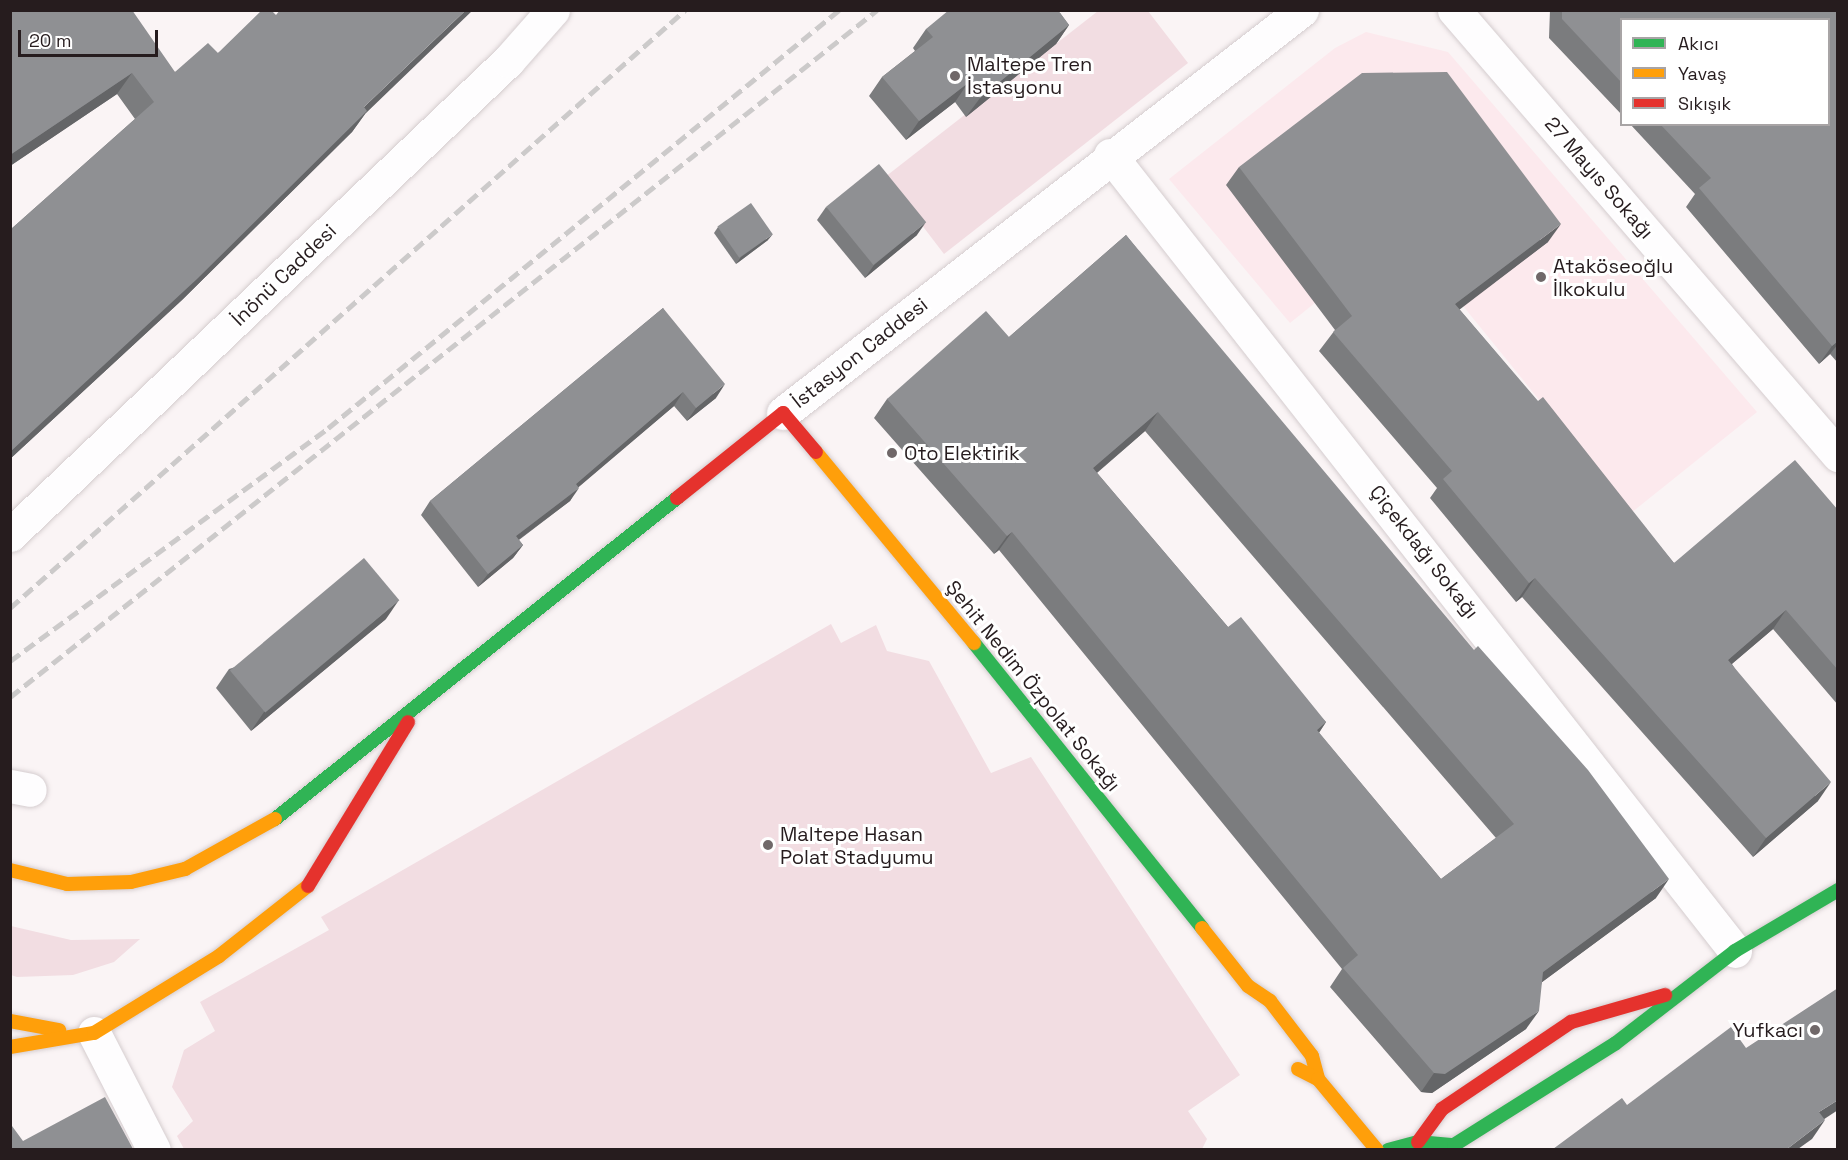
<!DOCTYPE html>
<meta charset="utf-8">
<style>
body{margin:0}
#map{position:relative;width:1848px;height:1160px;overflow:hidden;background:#faf4f5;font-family:"Space Grotesk",sans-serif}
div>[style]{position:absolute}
.built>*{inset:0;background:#fce9ed}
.green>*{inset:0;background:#f2dde2}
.roads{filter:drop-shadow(0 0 2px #d5cdcf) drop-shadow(0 0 2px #d5cdcf)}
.street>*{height:33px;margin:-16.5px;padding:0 16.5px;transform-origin:16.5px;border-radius:16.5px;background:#fefdfe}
.fast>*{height:14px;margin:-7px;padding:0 7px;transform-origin:7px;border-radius:7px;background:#30b455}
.slow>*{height:14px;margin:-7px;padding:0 7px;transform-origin:7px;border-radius:7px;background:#ff9f0a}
.jam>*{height:14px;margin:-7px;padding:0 7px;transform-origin:7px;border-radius:7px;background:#e5322d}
.rail>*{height:4.5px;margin-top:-2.25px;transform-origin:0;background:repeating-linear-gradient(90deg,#cccaca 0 12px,transparent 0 18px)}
.wall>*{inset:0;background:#7b7c7e}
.shaded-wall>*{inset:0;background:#646567}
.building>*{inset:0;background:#8f9093;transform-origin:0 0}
.dots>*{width:16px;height:16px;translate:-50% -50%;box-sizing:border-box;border:3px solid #fff;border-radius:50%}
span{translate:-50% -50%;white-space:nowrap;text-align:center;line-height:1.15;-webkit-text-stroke:6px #fff;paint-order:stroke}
.poi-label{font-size:20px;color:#261c1e}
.left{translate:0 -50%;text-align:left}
.right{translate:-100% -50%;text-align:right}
.street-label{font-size:20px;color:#261c1e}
.frame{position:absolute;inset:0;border:12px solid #261c1e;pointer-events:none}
.legend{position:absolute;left:1620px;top:18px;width:210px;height:108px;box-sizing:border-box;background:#fff;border:2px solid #a8a4a5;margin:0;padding:8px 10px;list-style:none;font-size:18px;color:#261c1e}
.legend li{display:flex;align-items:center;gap:12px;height:30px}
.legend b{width:30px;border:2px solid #a8a4a5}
.scale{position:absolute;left:18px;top:30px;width:140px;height:27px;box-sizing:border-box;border:3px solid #261c1e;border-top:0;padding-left:8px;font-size:18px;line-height:21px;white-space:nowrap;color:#261c1e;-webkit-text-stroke:4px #fff;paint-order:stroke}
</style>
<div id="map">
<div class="built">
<i style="clip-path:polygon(1366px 32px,1448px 52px,1757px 412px,1631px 513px,1403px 232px,1290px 323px,1169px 179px,1335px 48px)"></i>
</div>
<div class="green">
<i style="clip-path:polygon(1098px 11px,1148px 11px,1188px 63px,944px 254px,885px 177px)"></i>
<i style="clip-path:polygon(831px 624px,841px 643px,876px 625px,887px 651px,929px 661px,991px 773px,1031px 757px,1240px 1075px,1188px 1111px,1207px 1139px,1202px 1149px,184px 1149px,177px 1136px,193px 1121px,172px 1087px,184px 1050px,215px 1031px,200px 1002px,329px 930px,321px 917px)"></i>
<i style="clip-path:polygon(11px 926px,71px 940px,140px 939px,114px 962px,73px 975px,17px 977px,11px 975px)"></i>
</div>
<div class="roads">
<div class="street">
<i style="left:1454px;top:10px;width:588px;rotate:49.21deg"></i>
<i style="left:1110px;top:155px;width:1012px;rotate:51.86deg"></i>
<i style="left:783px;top:413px;width:657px;rotate:-37.83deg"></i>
<i style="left:10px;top:535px;width:688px;rotate:-43.59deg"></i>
<i style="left:508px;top:61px;width:68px;rotate:-48.6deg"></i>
<i style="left:10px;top:786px;width:20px;rotate:11deg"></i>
<i style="left:94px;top:1033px;width:131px;rotate:62.9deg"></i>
</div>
<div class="fast">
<i style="left:974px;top:643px;width:365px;rotate:51.3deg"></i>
<i style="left:275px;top:819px;width:514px;rotate:-38.61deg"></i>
<i style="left:1388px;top:1150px;width:31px;rotate:-15deg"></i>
<i style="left:1418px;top:1142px;width:36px;rotate:5deg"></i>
<i style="left:1454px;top:1145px;width:191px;rotate:-32.2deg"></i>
<i style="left:1616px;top:1043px;width:150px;rotate:-37.7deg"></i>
<i style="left:1735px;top:951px;width:120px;rotate:-30.6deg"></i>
</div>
<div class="slow">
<i style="left:816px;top:452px;width:248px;rotate:50.4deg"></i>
<i style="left:10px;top:870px;width:59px;rotate:13.8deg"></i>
<i style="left:67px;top:884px;width:64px;rotate:-1.8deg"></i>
<i style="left:131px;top:882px;width:56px;rotate:-13.5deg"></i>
<i style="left:185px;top:869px;width:103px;rotate:-29.1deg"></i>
<i style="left:1202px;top:928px;width:74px;rotate:51.6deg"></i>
<i style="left:1248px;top:986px;width:27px;rotate:34deg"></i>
<i style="left:1270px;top:1001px;width:69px;rotate:52.6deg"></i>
<i style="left:1312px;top:1056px;width:24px;rotate:75deg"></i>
<i style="left:10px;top:1021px;width:50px;rotate:10.4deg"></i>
<i style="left:10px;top:1047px;width:85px;rotate:-9.5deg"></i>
<i style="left:94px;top:1033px;width:147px;rotate:-31.6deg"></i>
<i style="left:219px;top:956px;width:113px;rotate:-38.2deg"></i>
<i style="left:1298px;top:1069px;width:22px;rotate:27deg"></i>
<i style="left:1318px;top:1079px;width:92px;rotate:50.3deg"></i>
</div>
<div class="jam">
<i style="left:677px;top:498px;width:136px;rotate:-38.7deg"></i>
<i style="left:783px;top:413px;width:51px;rotate:49.8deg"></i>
<i style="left:308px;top:886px;width:192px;rotate:-58.6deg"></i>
<i style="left:1418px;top:1142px;width:41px;rotate:-54deg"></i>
<i style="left:1442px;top:1109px;width:156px;rotate:-34deg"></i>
<i style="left:1571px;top:1022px;width:98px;rotate:-16deg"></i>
</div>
</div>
<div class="rail">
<i style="left:10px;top:608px;width:902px;rotate:-41.54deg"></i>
<i style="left:10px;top:661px;width:394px;rotate:-36.2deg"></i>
<i style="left:328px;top:428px;width:660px;rotate:-39.28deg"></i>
<i style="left:10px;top:697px;width:1106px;rotate:-38.39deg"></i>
</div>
<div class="wall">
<i style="clip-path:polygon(10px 10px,175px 72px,218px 53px,276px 15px,365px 114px,352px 132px,182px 300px,10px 459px,10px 230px,135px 119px,117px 94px,10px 166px)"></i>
<i style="clip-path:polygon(1550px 10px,1838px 10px,1838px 363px,1830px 354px,1819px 364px,1686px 207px,1695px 194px,1630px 124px,1828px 124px,1622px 20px,1622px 115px,1549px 38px)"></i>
<i style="clip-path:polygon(1060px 13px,1069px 25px,1056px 44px,966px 117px,955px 102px,906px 140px,869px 96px,882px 77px,915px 51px,913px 48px,926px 29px)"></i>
<i style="clip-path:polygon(1239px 167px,1548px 242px,1459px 309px,1674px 563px,1838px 510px,1838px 705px,1773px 629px,1732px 664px,1818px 801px,1753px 857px,1522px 597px,1516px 602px,1430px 498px,1437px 488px,1319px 351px,1335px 330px,1226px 185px)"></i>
<i style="clip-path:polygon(826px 207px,917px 235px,865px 278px,817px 220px)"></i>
<i style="clip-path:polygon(718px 227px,768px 240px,736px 264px,714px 233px)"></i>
<i style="clip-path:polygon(evenodd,1126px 235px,1656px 898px,1542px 982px,1526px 1029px,1432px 1093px,1421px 1092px,1330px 987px,1342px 969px,999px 550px,994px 554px,874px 418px,887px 399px,1009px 337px,1126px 235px,1145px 431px,1496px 838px,1441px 879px,1319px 733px,1326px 722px,1228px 627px,1097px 473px,1145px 431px)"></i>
<i style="clip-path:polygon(663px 308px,716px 398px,687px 421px,674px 406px,578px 487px,570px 501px,519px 540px,523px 545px,513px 558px,478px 587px,421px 515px,430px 501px)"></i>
<i style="clip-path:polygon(386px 619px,251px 731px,216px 688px,229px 669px)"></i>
</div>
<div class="shaded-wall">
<i style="clip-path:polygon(466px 10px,473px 10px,365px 114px,352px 132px,182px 300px,10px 459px,10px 452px,364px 107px)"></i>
<i style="clip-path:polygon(1069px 25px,1056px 44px,966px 117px,980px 98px)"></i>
<i style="clip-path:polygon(132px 73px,117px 94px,10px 166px,10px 155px)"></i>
<i style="clip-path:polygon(968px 83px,955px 102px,906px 140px,919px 121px)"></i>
<i style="clip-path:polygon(926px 222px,917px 235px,865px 278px,874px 265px)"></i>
<i style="clip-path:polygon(1561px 224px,1548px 242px,1442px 323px,1455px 304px)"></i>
<i style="clip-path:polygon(773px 234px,768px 240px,736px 264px,741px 257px)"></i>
<i style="clip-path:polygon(1838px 341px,1838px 344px,1830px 354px,1819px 364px,1832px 346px)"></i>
<i style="clip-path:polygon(725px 384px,716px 398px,687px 421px,696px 408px)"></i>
<i style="clip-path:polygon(683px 392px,674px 406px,567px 497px,576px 484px)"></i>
<i style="clip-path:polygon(1158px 412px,1145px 431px,1080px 487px,1093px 468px)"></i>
<i style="clip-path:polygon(579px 488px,570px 501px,506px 549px,516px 536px)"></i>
<i style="clip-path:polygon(1012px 532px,999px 550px,994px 554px,1007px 536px)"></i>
<i style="clip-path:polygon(523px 545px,513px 558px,478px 587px,488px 574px)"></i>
<i style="clip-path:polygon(1535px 578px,1522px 597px,1516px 602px,1529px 583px)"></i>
<i style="clip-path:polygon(399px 600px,386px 619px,251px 731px,264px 712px)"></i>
<i style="clip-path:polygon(1786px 610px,1773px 629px,1715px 678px,1728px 660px)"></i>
<i style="clip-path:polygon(1326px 722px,1313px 741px,1317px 730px)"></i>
<i style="clip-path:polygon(1831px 782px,1818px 801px,1753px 857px,1766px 838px)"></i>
<i style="clip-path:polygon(1669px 879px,1656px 898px,1530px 991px,1543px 972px)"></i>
<i style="clip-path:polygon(1539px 1011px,1526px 1029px,1432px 1093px,1421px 1092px,1434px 1073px)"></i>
<i style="clip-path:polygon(1838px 1100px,1838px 1110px,1806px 1131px,1819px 1112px)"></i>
<i style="clip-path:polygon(1825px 1120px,1812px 1139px,1798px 1149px,1787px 1149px)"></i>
</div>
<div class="building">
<i style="clip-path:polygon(10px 10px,132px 10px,175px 72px,208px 43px,218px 53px,262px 10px,271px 10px,276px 15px,280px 10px,466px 10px,364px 107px,367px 111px,197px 279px,10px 452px,10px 230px,154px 102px,132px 73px,10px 155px)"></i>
<i style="clip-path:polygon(949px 10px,1058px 10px,1069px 25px,980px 98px,968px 83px,919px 121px,882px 77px,933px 37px,926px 29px)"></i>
<i style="clip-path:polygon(1562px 10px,1838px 10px,1838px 341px,1832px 346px,1699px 188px,1711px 178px,1660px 124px,1828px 124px,1828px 20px,1622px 20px,1622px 83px,1562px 19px)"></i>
<i style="clip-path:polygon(1447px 72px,1561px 224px,1455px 304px,1538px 401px,1543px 397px,1674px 563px,1795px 460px,1838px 510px,1838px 670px,1786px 610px,1728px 660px,1831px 782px,1766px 838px,1535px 578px,1529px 583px,1443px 479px,1452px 471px,1333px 332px,1352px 316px,1239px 167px,1362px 73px)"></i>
<i style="left:879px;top:164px;width:75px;height:68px;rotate:51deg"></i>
<i style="left:751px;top:203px;width:38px;height:41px;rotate:55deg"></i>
<i style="clip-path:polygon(evenodd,1126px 235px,1474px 650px,1478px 646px,1588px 770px,1669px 879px,1543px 972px,1539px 1011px,1445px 1074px,1434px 1073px,1343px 968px,1358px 955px,1012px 532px,1007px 536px,887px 399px,986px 311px,1009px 337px,1126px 235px,1158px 412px,1514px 824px,1441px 879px,1317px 730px,1326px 722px,1241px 617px,1228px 627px,1093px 468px,1158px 412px)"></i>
<i style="clip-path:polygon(663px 308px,725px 384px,696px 408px,683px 392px,576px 484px,579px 488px,516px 536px,523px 545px,488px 574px,430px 501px)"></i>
<i style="left:364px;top:558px;width:55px;height:175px;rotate:50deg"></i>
<i style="clip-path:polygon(1838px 988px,1838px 1100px,1819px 1112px,1825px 1120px,1787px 1149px,1553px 1149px,1622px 1098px,1627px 1105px,1731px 1027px,1746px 1048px)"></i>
<i style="clip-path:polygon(105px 1097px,133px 1149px,10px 1149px,10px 1127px,12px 1126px,23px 1141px)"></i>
</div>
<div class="dots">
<i style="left:955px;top:76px;background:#706869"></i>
<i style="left:1541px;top:277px;background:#706869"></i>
<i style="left:892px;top:453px;background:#706869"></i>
<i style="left:768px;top:845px;background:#706869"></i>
<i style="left:1815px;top:1030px;background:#706869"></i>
</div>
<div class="poi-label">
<span class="left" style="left:967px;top:76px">Maltepe Tren<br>İstasyonu</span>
<span class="left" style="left:1553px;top:278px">Ataköseoğlu<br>İlkokulu</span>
<span class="left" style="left:904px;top:453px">Oto Elektirik</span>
<span class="left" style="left:780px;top:846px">Maltepe Hasan<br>Polat Stadyumu</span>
<span class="right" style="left:1803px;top:1030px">Yufkacı</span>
</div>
<div class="street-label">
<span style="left:1599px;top:178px;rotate:49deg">27 Mayıs Sokağı</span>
<span style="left:284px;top:275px;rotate:-44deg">İnönü Caddesi</span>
<span style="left:860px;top:353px;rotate:-38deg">İstasyon Caddesi</span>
<span style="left:1424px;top:552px;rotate:52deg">Çiçekdağı Sokağı</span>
<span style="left:1033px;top:686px;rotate:51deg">Şehit Nedim Özpolat Sokağı</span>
</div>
<div class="frame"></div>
<ul class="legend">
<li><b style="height:8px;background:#30b455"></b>Akıcı</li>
<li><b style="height:8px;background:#ff9f0a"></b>Yavaş</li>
<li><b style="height:8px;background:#e5322d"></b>Sıkışık</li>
</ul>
<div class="scale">20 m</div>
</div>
